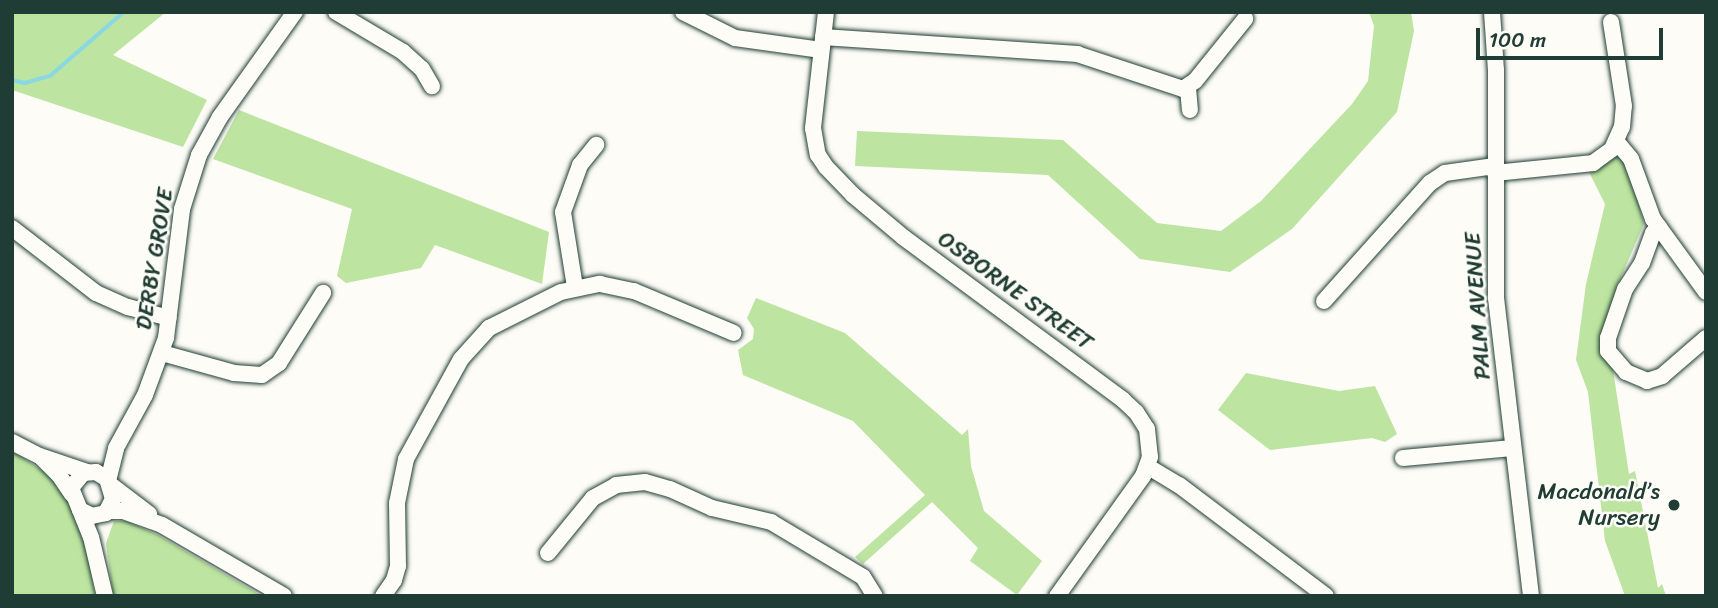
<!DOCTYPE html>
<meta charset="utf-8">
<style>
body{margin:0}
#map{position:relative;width:1718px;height:608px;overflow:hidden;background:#fdfcf7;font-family:Sriracha,sans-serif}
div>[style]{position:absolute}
.green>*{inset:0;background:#bde4a0}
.stream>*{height:3.5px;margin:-1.75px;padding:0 1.75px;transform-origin:1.75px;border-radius:1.75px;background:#89d8e4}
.roads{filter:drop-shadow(0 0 2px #1f3d34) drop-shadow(0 0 2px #1f3d34)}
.minor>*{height:16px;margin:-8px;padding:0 8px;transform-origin:8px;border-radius:8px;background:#fdfcf7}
.dots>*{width:19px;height:19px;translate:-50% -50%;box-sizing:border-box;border:4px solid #fdfcf7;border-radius:50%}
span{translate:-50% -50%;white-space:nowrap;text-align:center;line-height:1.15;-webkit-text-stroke:5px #fdfcf7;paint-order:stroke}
.street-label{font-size:23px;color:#1f3d34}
.poi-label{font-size:23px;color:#1f3d34}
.right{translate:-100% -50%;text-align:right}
.frame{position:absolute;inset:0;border:14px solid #1f3d34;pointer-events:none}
.scale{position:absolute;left:1476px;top:28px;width:187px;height:32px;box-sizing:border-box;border:4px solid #1f3d34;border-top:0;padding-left:9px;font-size:21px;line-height:24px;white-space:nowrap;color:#1f3d34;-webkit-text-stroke:5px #fdfcf7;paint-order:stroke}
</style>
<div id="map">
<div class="green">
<i style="clip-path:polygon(12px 12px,166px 12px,113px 55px,207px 100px,183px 147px,12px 90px)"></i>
<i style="clip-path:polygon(1369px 12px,1411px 12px,1414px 31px,1397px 112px,1292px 229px,1230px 272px,1140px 259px,1048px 175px,855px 166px,857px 131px,1063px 140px,1157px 223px,1221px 231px,1261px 201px,1352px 104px,1368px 81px,1374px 26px)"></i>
<i style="clip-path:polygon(239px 110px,549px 232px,542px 284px,435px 245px,421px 268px,346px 283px,337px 276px,352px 209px,213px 159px)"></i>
<i style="clip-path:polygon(1613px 156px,1622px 159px,1630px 172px,1644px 224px,1617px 286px,1602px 339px,1604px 357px,1613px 370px,1629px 474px,1635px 471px,1658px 588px,1662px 584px,1666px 596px,1625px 596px,1605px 541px,1588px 392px,1576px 360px,1586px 284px,1605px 204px,1588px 170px)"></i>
<i style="clip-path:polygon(756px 298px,845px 333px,962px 435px,968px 429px,971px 466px,984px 511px,1042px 561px,1017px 595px,970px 561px,978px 548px,932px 502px,863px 564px,855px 557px,925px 495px,853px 421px,743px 375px,738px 350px,753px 339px,754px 329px,747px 318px)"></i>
<i style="clip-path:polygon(1246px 373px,1339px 391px,1375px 386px,1397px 434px,1385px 442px,1372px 438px,1270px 450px,1218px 410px)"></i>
<i style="clip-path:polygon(12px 451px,51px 476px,67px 496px,85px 540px,95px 596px,12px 596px)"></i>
<i style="clip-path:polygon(114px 521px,126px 521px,158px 535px,262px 596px,113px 596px,106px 543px)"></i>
</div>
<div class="stream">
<i style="left:12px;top:80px;width:13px;rotate:13deg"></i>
<i style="left:25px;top:83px;width:26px;rotate:-16deg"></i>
<i style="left:50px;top:76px;width:98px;rotate:-40.9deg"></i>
</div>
<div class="roads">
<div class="minor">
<i style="left:336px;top:12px;width:78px;rotate:30.8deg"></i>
<i style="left:403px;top:52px;width:25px;rotate:42deg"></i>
<i style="left:422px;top:69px;width:20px;rotate:60deg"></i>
<i style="left:683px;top:12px;width:58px;rotate:26.6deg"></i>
<i style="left:735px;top:38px;width:87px;rotate:7.9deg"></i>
<i style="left:826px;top:12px;width:117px;rotate:96.4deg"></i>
<i style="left:813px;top:128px;width:27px;rotate:80deg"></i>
<i style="left:818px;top:155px;width:14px;rotate:56deg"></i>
<i style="left:826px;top:167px;width:39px;rotate:46deg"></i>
<i style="left:853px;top:195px;width:65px;rotate:40deg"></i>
<i style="left:903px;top:237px;width:274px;rotate:36.5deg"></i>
<i style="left:1123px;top:400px;width:18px;rotate:43deg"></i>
<i style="left:1136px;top:412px;width:20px;rotate:57deg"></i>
<i style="left:1147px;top:429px;width:28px;rotate:84deg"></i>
<i style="left:1150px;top:457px;width:20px;rotate:110deg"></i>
<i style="left:1143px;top:476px;width:148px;rotate:125.6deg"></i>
<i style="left:1492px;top:12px;width:58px;rotate:86.1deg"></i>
<i style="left:1496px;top:70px;width:228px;rotate:90deg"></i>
<i style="left:1496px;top:298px;width:300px;rotate:83.3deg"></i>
<i style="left:823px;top:37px;width:255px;rotate:3.8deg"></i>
<i style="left:1077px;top:54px;width:112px;rotate:18.3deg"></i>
<i style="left:1183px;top:89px;width:14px;rotate:-34deg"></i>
<i style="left:1195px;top:81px;width:80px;rotate:-51.1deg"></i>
<i style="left:1188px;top:88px;width:22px;rotate:85deg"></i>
<i style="left:1616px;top:141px;width:23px;rotate:50deg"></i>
<i style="left:1631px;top:159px;width:64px;rotate:69.9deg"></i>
<i style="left:1653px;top:219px;width:90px;rotate:54deg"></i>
<i style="left:1495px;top:173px;width:99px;rotate:-5.8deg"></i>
<i style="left:1593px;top:163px;width:24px;rotate:-36deg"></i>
<i style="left:1612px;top:149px;width:24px;rotate:-66deg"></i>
<i style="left:1622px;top:127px;width:21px;rotate:-85deg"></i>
<i style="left:1624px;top:106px;width:85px;rotate:-98.8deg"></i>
<i style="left:1659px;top:227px;width:8px;rotate:135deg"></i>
<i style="left:1653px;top:233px;width:32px;rotate:110deg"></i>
<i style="left:1642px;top:263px;width:31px;rotate:123deg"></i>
<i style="left:1625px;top:289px;width:52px;rotate:109.1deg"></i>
<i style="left:1608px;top:338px;width:13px;rotate:90deg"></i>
<i style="left:1608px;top:351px;width:28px;rotate:49deg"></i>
<i style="left:1626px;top:372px;width:23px;rotate:23deg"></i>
<i style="left:1647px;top:381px;width:16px;rotate:-18deg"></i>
<i style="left:1662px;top:376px;width:58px;rotate:-40.8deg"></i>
<i style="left:12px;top:228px;width:106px;rotate:37.7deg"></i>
<i style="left:96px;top:293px;width:35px;rotate:24deg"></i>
<i style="left:128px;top:307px;width:42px;rotate:15deg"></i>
<i style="left:575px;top:287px;width:76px;rotate:-99.1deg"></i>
<i style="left:563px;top:212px;width:50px;rotate:-70.1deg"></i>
<i style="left:580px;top:165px;width:26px;rotate:-51deg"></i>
<i style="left:1324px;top:301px;width:159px;rotate:-48.1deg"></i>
<i style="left:1430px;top:183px;width:18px;rotate:-34deg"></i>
<i style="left:1445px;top:173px;width:50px;rotate:-8deg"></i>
<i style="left:162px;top:353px;width:75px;rotate:15.5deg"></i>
<i style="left:234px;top:373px;width:28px;rotate:4deg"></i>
<i style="left:262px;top:375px;width:21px;rotate:-35deg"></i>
<i style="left:279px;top:363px;width:83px;rotate:-57.8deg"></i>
<i style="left:12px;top:442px;width:31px;rotate:27deg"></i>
<i style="left:40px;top:456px;width:50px;rotate:18.8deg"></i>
<i style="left:42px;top:458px;width:24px;rotate:45deg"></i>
<i style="left:59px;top:475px;width:23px;rotate:56deg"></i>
<i style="left:1403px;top:458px;width:110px;rotate:-5.2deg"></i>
<i style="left:1147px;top:466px;width:37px;rotate:31deg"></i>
<i style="left:1179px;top:485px;width:184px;rotate:37.1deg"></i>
<i style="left:96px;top:472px;width:13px;rotate:32deg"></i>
<i style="left:107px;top:479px;width:21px;rotate:73deg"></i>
<i style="left:113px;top:499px;width:16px;rotate:117deg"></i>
<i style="left:106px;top:513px;width:14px;rotate:168deg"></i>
<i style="left:92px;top:516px;width:13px;rotate:-153deg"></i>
<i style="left:80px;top:510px;width:24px;rotate:-112deg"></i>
<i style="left:71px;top:488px;width:19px;rotate:-51deg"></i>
<i style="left:83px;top:473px;width:13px;rotate:-4deg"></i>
<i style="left:108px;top:481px;width:34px;rotate:-76deg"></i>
<i style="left:116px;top:448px;width:60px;rotate:-61.3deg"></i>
<i style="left:145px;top:395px;width:61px;rotate:-69.8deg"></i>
<i style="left:166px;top:338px;width:130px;rotate:-82.9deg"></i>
<i style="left:182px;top:209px;width:57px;rotate:-72.5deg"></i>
<i style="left:199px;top:155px;width:43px;rotate:-61.1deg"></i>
<i style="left:220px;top:117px;width:129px;rotate:-54.5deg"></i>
<i style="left:111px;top:485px;width:48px;rotate:37.3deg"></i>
<i style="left:80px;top:510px;width:29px;rotate:68deg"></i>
<i style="left:91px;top:537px;width:61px;rotate:76.7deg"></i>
<i style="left:107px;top:511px;width:16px"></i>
<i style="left:123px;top:511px;width:41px;rotate:19.7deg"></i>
<i style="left:162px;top:525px;width:141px;rotate:30.2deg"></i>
<i style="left:548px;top:553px;width:71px;rotate:-50.7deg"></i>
<i style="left:593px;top:498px;width:26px;rotate:-29deg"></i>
<i style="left:616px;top:485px;width:29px;rotate:-6deg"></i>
<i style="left:645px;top:482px;width:26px;rotate:16deg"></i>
<i style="left:670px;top:489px;width:46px;rotate:24.3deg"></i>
<i style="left:712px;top:508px;width:61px;rotate:13.3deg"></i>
<i style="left:771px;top:522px;width:107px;rotate:30.9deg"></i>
<i style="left:863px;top:577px;width:22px;rotate:58deg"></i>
<i style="left:383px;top:596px;width:19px;rotate:-55deg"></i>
<i style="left:394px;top:580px;width:15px;rotate:-74deg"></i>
<i style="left:398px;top:566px;width:63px;rotate:-90.9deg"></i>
<i style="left:397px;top:503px;width:45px;rotate:-78.4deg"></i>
<i style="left:406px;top:459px;width:114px;rotate:-61.2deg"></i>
<i style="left:461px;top:359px;width:42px;rotate:-47.9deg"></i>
<i style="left:489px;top:328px;width:80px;rotate:-26.6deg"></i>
<i style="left:561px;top:292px;width:40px;rotate:-12deg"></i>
<i style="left:600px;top:284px;width:35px;rotate:12deg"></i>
<i style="left:634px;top:291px;width:108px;rotate:22.8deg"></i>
</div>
</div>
<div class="dots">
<i style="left:1674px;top:505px;background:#1f3d34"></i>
</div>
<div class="street-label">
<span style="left:155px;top:259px;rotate:-81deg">DERBY GROVE</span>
<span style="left:1015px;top:291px;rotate:36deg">OSBORNE STREET</span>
<span style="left:1478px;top:306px;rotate:-94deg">PALM AVENUE</span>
</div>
<div class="poi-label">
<span class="right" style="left:1660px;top:505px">Macdonald’s<br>Nursery</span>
</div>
<div class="frame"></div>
<div class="scale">100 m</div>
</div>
